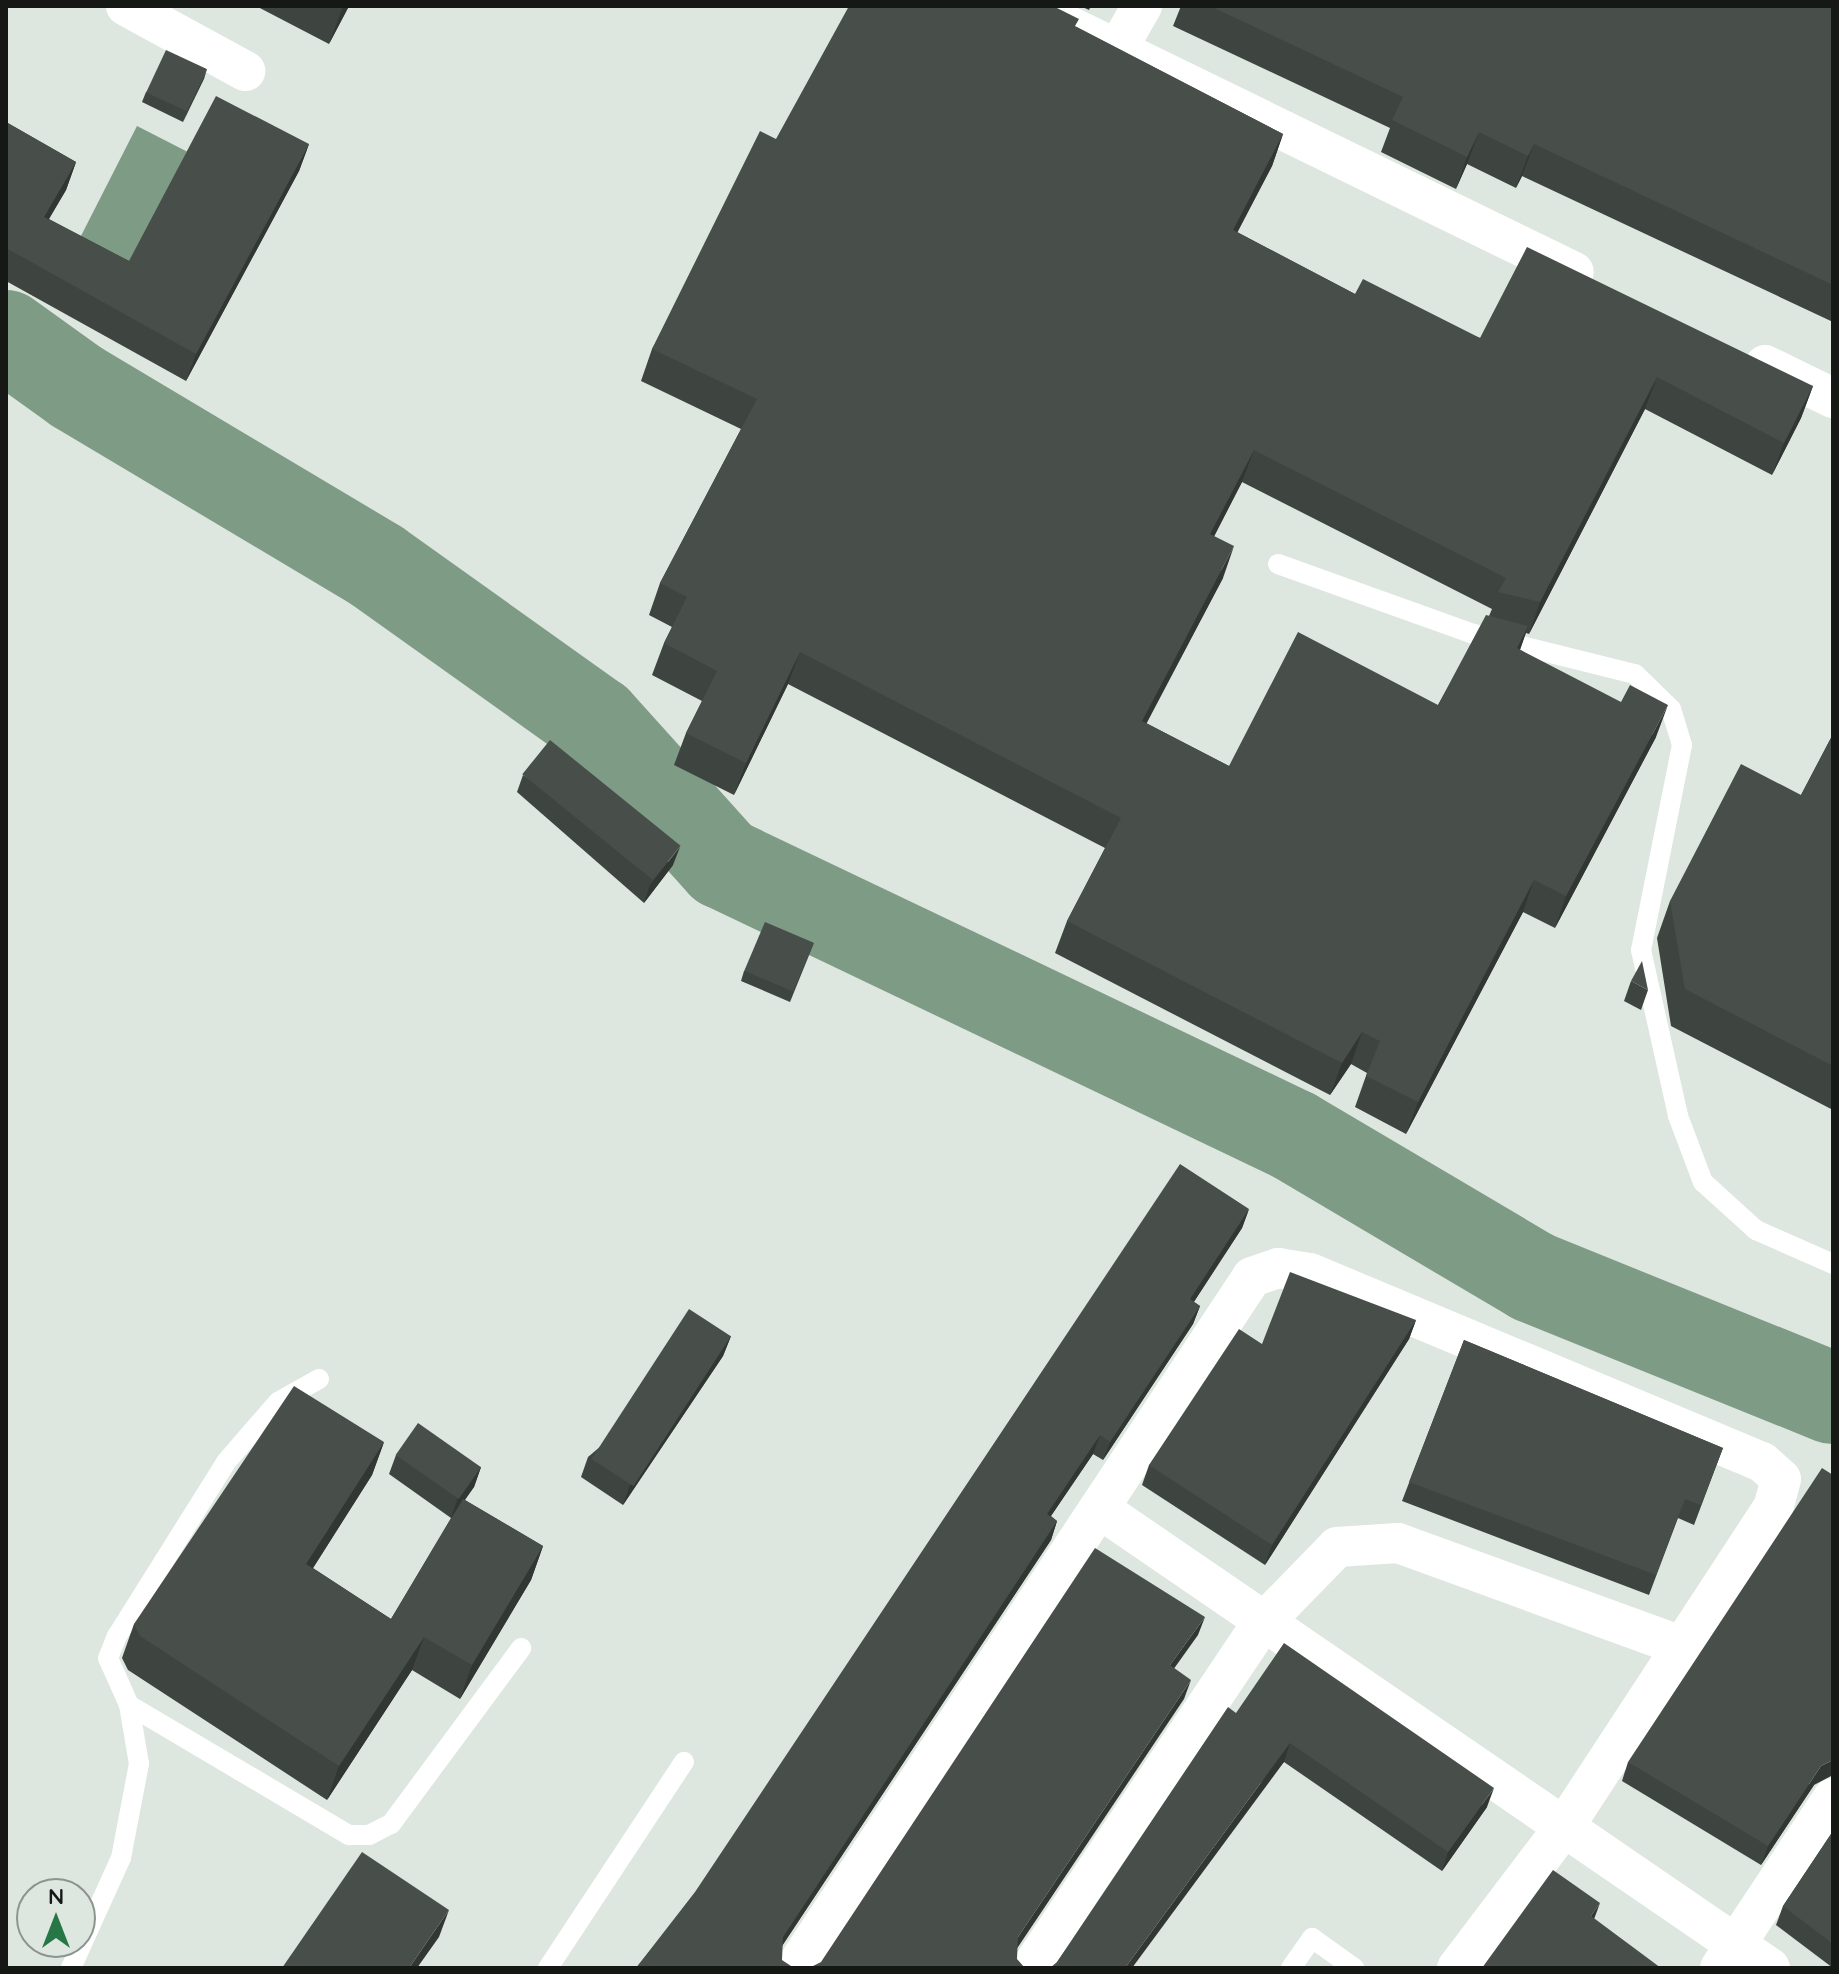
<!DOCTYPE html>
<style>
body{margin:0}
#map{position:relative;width:1839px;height:1974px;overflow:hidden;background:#dde6df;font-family:Quicksand,sans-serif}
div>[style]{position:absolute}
.water>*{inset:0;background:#7e9b86;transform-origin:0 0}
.river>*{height:92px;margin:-46px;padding:0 46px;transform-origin:46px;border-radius:46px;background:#7e9b86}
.service>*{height:20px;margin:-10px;padding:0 10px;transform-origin:10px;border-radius:10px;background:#fff}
.minor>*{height:40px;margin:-20px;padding:0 20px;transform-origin:20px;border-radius:20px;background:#fff}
.wall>*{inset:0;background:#3e4440}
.shaded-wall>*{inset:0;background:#323734}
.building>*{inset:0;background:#484f4a;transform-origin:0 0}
span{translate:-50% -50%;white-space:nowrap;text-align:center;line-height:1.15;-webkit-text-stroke:8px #dde6df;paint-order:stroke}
.frame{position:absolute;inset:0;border:8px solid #151815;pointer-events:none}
.north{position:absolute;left:16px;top:1878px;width:80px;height:80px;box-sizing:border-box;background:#dde6df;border:2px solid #8d948e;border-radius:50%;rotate:0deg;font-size:22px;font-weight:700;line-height:32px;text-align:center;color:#151815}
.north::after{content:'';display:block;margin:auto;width:28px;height:36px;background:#267646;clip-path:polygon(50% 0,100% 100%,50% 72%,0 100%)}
</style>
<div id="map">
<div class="water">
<i style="left:137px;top:126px;width:56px;height:148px;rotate:27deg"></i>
</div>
<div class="river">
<i style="left:6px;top:336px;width:87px;rotate:35.7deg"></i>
<i style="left:77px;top:387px;width:349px;rotate:30.8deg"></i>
<i style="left:377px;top:566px;width:269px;rotate:35.5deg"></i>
<i style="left:596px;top:722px;width:190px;rotate:48deg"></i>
<i style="left:723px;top:863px;width:632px;rotate:25.51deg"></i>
<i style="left:1293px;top:1135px;width:279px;rotate:30.6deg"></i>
<i style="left:1533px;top:1277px;width:323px;rotate:22deg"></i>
</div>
<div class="service">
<i style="left:1278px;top:564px;width:208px;rotate:19.7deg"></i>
<i style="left:1474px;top:634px;width:166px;rotate:14deg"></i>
<i style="left:1635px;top:674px;width:50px;rotate:44.2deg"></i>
<i style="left:1671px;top:709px;width:38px;rotate:73deg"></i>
<i style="left:1682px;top:745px;width:209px;rotate:101.3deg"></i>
<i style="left:1641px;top:950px;width:170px;rotate:77.4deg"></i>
<i style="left:1678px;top:1116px;width:71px;rotate:69.3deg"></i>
<i style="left:1703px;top:1182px;width:72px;rotate:42.2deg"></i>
<i style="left:1756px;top:1230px;width:84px;rotate:23.8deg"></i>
<i style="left:129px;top:1705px;width:256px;rotate:30.6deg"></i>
<i style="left:349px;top:1835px;width:20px"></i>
<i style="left:369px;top:1835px;width:25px;rotate:-27deg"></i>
<i style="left:391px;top:1824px;width:219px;rotate:-53.5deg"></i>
<i style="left:71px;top:1968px;width:121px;rotate:-65.6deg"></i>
<i style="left:121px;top:1858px;width:96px;rotate:-79.2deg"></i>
<i style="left:139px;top:1764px;width:60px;rotate:-99.6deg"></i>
<i style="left:129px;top:1705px;width:51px;rotate:-114.1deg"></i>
<i style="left:108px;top:1658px;width:24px;rotate:-68deg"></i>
<i style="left:117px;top:1636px;width:205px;rotate:-57.9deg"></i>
<i style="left:226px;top:1462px;width:79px;rotate:-49.1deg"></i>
<i style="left:278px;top:1402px;width:47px;rotate:-29.3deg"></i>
<i style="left:548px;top:1968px;width:247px;rotate:-56.6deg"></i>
<i style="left:1291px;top:1968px;width:37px;rotate:-55deg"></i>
<i style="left:1312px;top:1938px;width:52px;rotate:35.5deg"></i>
</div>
<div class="minor">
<i style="left:126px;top:6px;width:136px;rotate:28.6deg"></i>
<i style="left:1028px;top:6px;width:607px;rotate:25.97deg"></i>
<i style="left:1119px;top:46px;width:46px;rotate:-60.1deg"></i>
<i style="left:1765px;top:365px;width:76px;rotate:25.9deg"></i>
<i style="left:1100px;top:1509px;width:812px;rotate:34.41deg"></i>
<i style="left:795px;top:1968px;width:828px;rotate:-56.52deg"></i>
<i style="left:1252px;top:1277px;width:28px;rotate:-19deg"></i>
<i style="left:1278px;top:1268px;width:32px;rotate:9deg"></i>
<i style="left:1310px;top:1273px;width:490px;rotate:22.7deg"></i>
<i style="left:1762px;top:1462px;width:25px;rotate:42deg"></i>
<i style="left:1781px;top:1479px;width:28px;rotate:105deg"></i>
<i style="left:1774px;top:1506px;width:389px;rotate:123.2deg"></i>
<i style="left:1561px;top:1831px;width:172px;rotate:127.2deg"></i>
<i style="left:1031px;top:1968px;width:413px;rotate:-56.2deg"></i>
<i style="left:1261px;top:1625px;width:109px;rotate:-45.7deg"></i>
<i style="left:1337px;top:1547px;width:61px;rotate:-3.8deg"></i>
<i style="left:1398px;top:1543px;width:303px;rotate:20deg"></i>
<i style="left:1720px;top:1968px;width:204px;rotate:-56.4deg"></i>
</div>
<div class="wall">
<i style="clip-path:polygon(256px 6px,349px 6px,329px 44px)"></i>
<i style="clip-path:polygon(1080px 6px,1091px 6px,1089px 10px)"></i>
<i style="clip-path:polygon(1181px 6px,1833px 6px,1833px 322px,1522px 176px,1516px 188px,1467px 164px,1456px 189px,1381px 152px,1390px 128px,1173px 26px)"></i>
<i style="clip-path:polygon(evenodd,1076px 27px,1283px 134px,1272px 166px,1237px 232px,1355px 294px,1480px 338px,1813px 386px,1801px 418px,1772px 475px,1645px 409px,1529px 634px,1526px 633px,1520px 650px,1656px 737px,1555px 928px,1523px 912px,1406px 1134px,1355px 1107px,1367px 1073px,1351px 1064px,1330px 1095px,1055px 953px,1067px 921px,1105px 848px,788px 684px,734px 795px,674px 765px,686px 733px,702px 701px,652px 675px,664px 643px,672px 627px,649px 615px,660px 583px,741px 429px,641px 381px,652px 349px,776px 139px,1076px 27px,1242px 482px,1492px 609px,1489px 616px,1438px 705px,1229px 766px,1146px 723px,1223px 578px,1214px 536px,1242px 482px)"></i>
<i style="clip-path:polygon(207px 69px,183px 122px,142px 102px,146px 92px)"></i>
<i style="clip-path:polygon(6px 122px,76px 162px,66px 190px,49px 219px,129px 261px,309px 144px,299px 171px,186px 381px,6px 281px)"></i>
<i style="clip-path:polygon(1833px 734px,1833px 1110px,1671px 1026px,1657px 938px,1670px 901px,1801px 795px)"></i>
<i style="clip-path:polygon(523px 775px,673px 865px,644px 903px,517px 792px)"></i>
<i style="clip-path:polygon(814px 943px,790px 1002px,741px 981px,744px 971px)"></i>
<i style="clip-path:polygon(1631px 981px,1648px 990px,1641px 1010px,1624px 1001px)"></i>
<i style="clip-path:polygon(1249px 1209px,1242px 1228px,1194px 1302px,1200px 1306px,1193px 1324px,1103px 1460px,1093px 1454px,1051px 1516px,1057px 1521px,1051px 1540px,782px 1946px,782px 1960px,636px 1968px)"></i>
<i style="clip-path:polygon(1416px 1320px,1409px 1339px,1265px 1565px,1142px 1485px,1149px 1465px)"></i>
<i style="clip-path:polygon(731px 1336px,723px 1356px,623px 1505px,581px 1477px,588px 1457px)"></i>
<i style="clip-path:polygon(1464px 1340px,1723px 1448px,1694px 1525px,1678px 1518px,1649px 1595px,1402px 1501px)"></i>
<i style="clip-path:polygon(384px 1442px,372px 1475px,313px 1568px,391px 1619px,451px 1518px,389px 1474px,396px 1455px,481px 1467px,474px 1487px,465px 1500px,543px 1546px,531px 1580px,460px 1699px,412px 1670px,327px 1800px,128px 1670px,122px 1658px,134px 1624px)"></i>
<i style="clip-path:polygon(1236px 1713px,1487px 1807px,1442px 1871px,1284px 1762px,1057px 1962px)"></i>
<i style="clip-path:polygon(1628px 1762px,1814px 1785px,1761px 1865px,1622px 1781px)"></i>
<i style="clip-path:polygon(1833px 1831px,1833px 1968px,1776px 1925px,1783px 1906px)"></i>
</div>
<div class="shaded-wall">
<i style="clip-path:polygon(343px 6px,349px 6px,329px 44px,342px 9px)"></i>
<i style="clip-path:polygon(207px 69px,204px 79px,183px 122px,187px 112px)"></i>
<i style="clip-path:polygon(1479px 132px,1467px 164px,1456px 189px,1467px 157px)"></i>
<i style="clip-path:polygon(1283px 134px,1272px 166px,1222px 262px,1233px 230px)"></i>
<i style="clip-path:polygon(309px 144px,299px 171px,186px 381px,196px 354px)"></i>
<i style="clip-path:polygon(1534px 144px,1522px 176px,1516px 188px,1528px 156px)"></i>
<i style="clip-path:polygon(76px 162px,66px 190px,34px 244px,44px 217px)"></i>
<i style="clip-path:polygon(1657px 377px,1645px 409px,1529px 634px,1540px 602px)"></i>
<i style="clip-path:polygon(1813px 386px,1801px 418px,1772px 475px,1784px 443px)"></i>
<i style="clip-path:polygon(1254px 450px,1242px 482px,1199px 566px,1210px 534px)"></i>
<i style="clip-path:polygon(1234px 546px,1223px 578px,1131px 753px,1142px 721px)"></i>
<i style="clip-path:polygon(1528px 626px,1517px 658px,1517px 648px)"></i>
<i style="clip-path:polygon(800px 652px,788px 684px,734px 795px,746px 763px)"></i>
<i style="clip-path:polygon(1668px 705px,1656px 737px,1555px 928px,1566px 896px)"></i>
<i style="clip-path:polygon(680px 847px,673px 865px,644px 903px,650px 885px)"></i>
<i style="clip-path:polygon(1534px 880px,1523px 912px,1406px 1134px,1418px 1102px)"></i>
<i style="clip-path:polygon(1362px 1032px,1351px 1064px,1330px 1095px,1342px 1063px)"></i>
<i style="clip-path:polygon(1249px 1209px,1242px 1228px,1183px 1318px,1190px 1299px)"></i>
<i style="clip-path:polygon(1200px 1306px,1193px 1324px,1103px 1460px,1110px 1442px)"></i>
<i style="clip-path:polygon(1416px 1320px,1409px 1339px,1265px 1565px,1272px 1545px)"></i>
<i style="clip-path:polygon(731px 1336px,723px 1356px,623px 1505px,630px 1485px)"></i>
<i style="clip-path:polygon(1100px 1435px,1093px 1454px,1040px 1532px,1047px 1514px)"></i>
<i style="clip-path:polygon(384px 1442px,372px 1475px,294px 1598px,306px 1564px)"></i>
<i style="clip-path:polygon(481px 1467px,474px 1487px,451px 1518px,458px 1498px)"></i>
<i style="clip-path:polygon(1057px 1521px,1051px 1540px,776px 1955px,783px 1937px)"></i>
<i style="clip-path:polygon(543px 1546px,531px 1580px,460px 1699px,472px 1665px)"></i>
<i style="clip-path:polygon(1205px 1617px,1198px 1635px,1163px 1684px,1170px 1665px)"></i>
<i style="clip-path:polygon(424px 1637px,412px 1670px,327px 1800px,339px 1766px)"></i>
<i style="clip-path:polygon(1191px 1680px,1184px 1699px,1012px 1956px,1018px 1937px)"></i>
<i style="clip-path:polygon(1290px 1743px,1284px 1762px,1132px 1968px,1125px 1968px)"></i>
<i style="clip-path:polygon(1833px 1760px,1833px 1775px,1814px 1785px,1761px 1865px,1768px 1846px,1821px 1766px)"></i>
<i style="clip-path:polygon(1494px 1788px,1487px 1807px,1442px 1871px,1448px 1852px)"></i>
<i style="clip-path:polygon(1600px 1903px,1593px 1922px,1591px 1916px)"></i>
<i style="clip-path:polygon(449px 1910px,439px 1937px,417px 1968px,409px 1968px)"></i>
</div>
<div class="building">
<i style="clip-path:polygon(849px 6px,1053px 6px,1079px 19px,1075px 26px,1283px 134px,1233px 230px,1355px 294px,1363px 279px,1480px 338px,1527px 247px,1813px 386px,1784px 443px,1657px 377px,1540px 602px,1498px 592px,1506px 578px,1254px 450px,1210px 534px,1234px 546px,1142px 721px,1229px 766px,1298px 632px,1438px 705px,1486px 615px,1528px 626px,1517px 648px,1621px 702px,1630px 685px,1668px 705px,1566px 896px,1534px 880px,1418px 1102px,1366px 1076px,1380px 1041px,1362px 1032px,1342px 1063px,1067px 921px,1121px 818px,800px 652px,746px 763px,686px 733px,717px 671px,664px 643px,687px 597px,660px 583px,757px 399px,652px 349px,760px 131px,776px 139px)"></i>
<i style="clip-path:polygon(1210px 6px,1833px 6px,1833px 285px,1534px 144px,1528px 156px,1479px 132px,1467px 157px,1392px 120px,1403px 97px)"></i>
<i style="left:166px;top:50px;width:45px;height:47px;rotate:25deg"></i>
<i style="clip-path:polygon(216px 96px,309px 144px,196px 354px,6px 248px,6px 122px,76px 162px,44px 217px,129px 261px)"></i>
<i style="clip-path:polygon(1833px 734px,1833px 1066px,1685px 989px,1670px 901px,1741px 764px,1801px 795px)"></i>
<i style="left:550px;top:740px;width:168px;height:44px;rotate:39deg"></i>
<i style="left:765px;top:922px;width:53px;height:53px;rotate:23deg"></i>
<i style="clip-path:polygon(1642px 961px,1648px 990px,1631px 981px)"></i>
<i style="clip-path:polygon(1180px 1164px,1249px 1209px,1190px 1299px,1200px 1306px,1110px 1442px,1100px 1435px,1047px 1514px,1057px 1521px,783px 1937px,782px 1960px,794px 1968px,636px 1968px,695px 1892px)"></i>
<i style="clip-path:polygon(1290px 1272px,1416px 1320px,1272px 1545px,1149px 1465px,1239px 1329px,1262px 1344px)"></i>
<i style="left:689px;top:1309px;width:50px;height:179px;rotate:33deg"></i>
<i style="clip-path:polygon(1464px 1340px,1723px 1448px,1701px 1505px,1685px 1499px,1656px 1575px,1409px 1482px)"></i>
<i style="clip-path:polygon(294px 1386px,384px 1442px,306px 1564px,391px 1619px,463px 1499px,543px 1546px,472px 1665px,424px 1637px,339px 1766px,140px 1636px,134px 1624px)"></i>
<i style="left:418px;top:1423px;width:77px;height:39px;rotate:35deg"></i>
<i style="clip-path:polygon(1822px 1468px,1833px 1475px,1833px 1760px,1821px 1766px,1768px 1846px,1628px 1762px)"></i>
<i style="clip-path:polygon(1095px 1548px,1205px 1617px,1170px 1665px,1191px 1680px,1018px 1937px,1017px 1959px,1025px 1968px,809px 1968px,821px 1962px)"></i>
<i style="clip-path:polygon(1284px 1643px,1494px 1788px,1448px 1852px,1290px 1743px,1125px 1968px,1050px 1968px,1057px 1962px,1228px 1707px,1236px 1713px)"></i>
<i style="clip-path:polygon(1833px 1831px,1833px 1944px,1783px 1906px)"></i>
<i style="clip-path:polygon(362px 1852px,449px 1910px,409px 1968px,282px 1968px)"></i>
<i style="clip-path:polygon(1553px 1870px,1600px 1903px,1591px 1916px,1661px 1968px,1482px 1968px)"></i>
</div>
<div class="frame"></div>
<div class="north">N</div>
</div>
